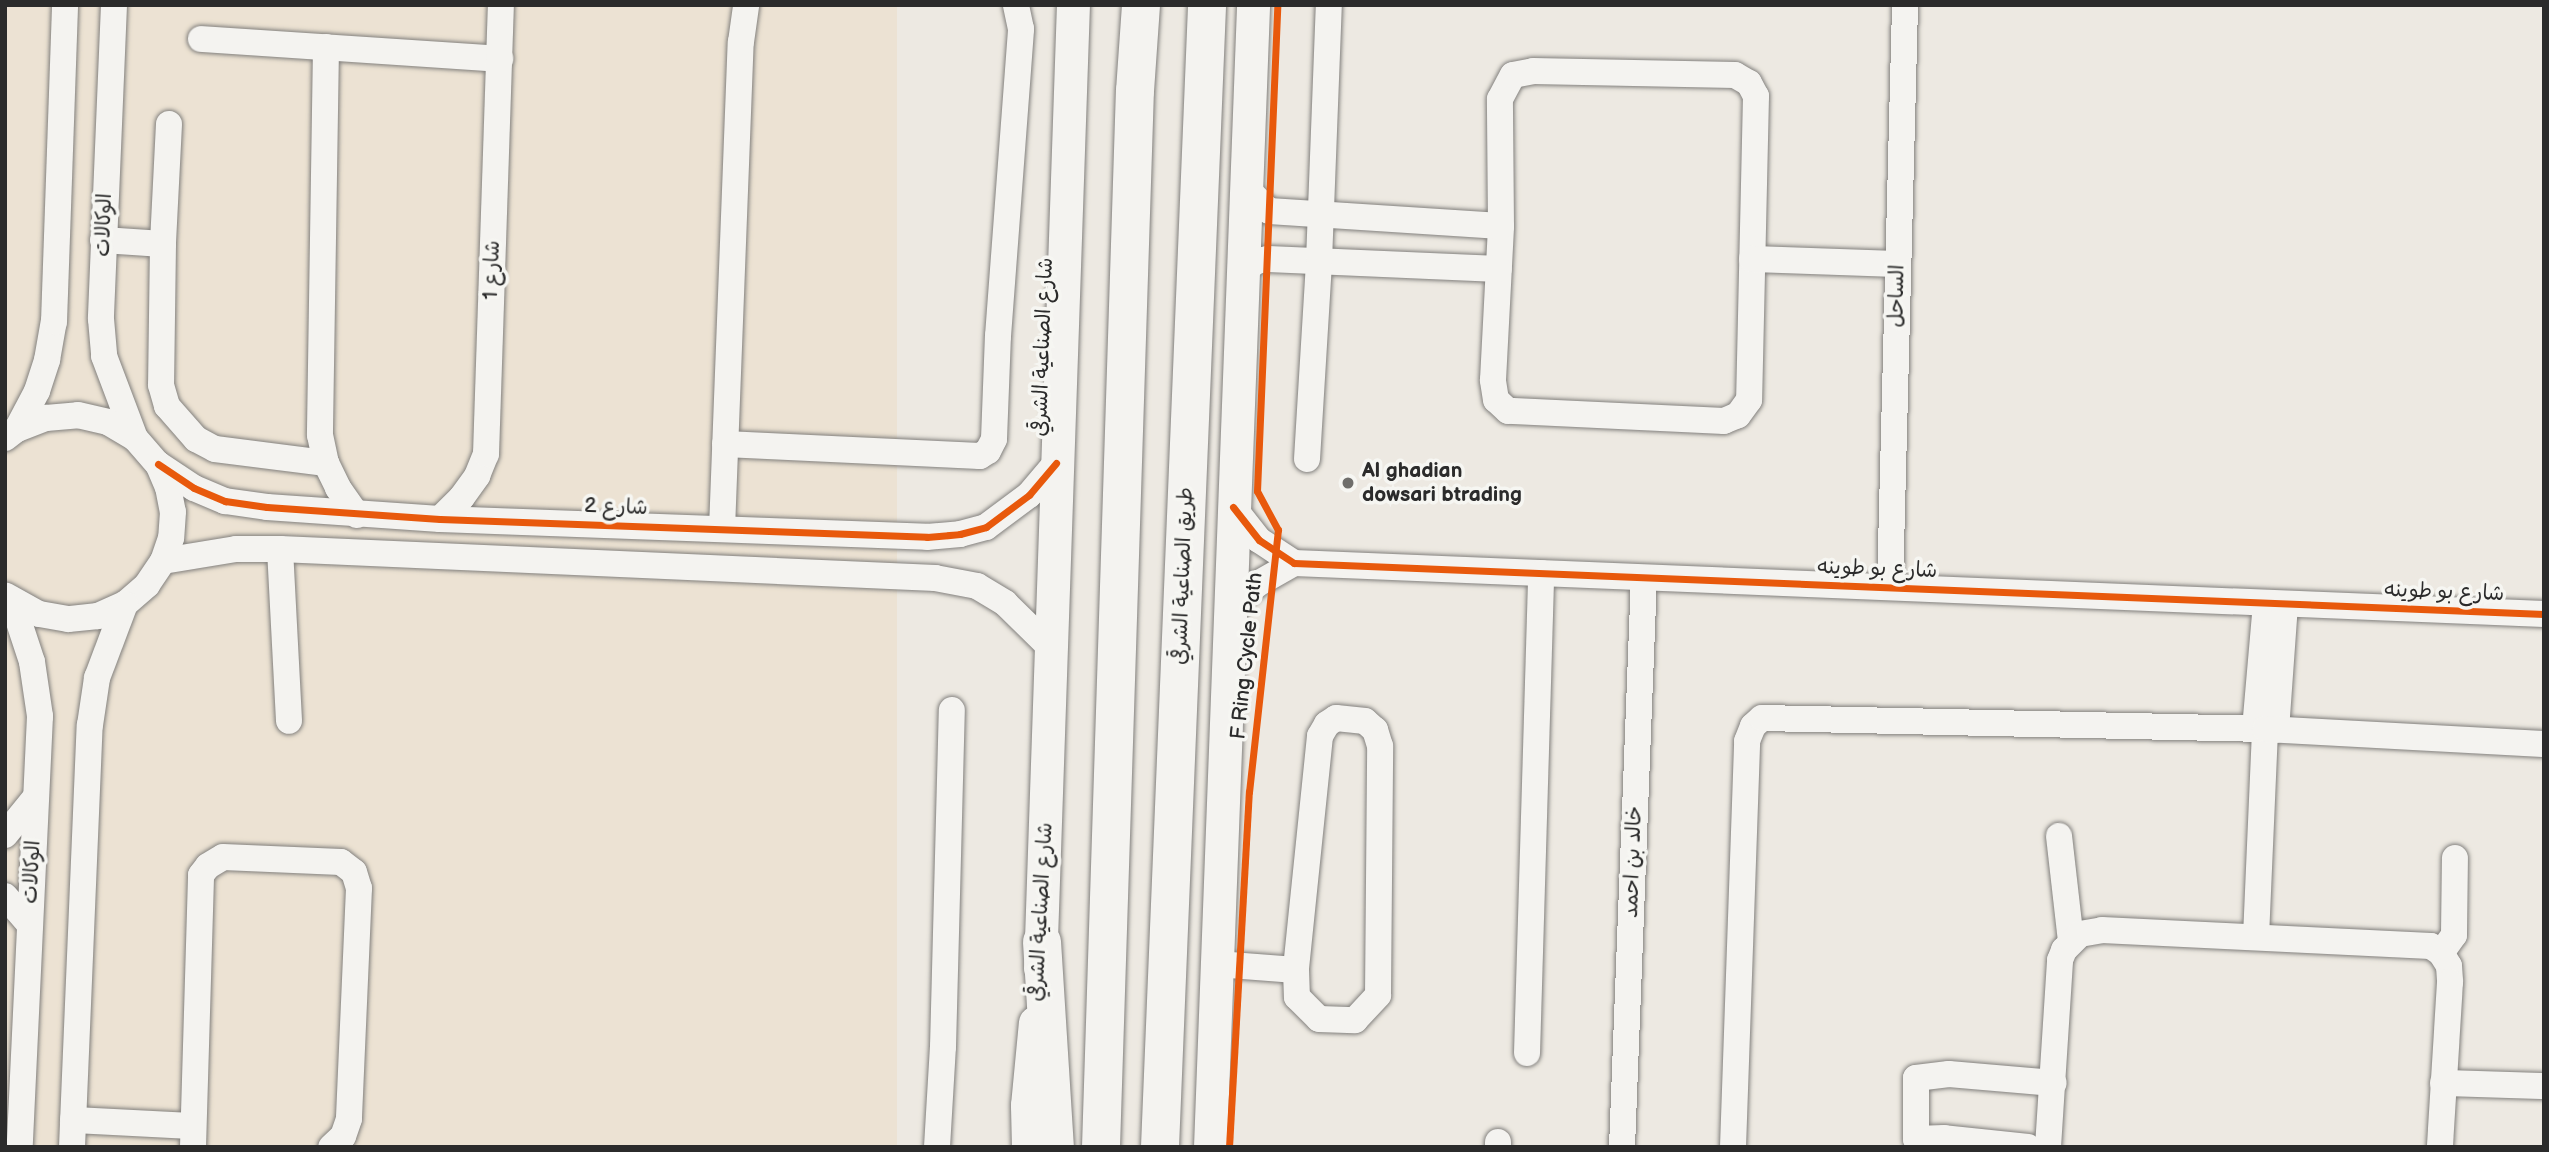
<!DOCTYPE html>
<meta charset="utf-8">
<style>
body{margin:0}
#map{position:relative;width:2549px;height:1152px;overflow:hidden;background:#ede9e2;font-family:"Balsamiq Sans","Playpen Sans Arabic",sans-serif}
div>[style]{position:absolute}
.built>*{inset:0;background:#ece2d3;transform-origin:0 0}
.roads{filter:drop-shadow(0 0 2px #82807d) drop-shadow(0 0 2px #82807d)}
.minor>*{height:26px;margin:-13px;padding:0 13px;transform-origin:13px;border-radius:13px;background:#f4f3f0}
.major>*{height:33px;margin:-16.5px;padding:0 16.5px;transform-origin:16.5px;border-radius:16.5px;background:#f4f3f0}
.highway>*{height:38px;margin:-19px;padding:0 19px;transform-origin:19px;border-radius:19px;background:#f4f3f0}
.cycleway>*{height:7px;margin:-3.5px;padding:0 3.5px;transform-origin:3.5px;border-radius:3.5px;background:#e8590c}
.dots>*{width:19px;height:19px;translate:-50% -50%;box-sizing:border-box;border:4px solid #f6f6f2;border-radius:50%}
span{translate:-50% -50%;white-space:nowrap;text-align:center;line-height:1.15;-webkit-text-stroke:7px #f6f6f2;paint-order:stroke}
.street-label{font-size:21px;color:#2b2b2b}
.poi-label{font-size:21px;color:#2b2b2b;font-weight:700}
.left{translate:0 -50%;text-align:left}
.frame{position:absolute;inset:0;border:7px solid #2b2b2b;pointer-events:none}
</style>
<div id="map">
<div class="built">
<i style="left:5px;top:5px;width:892px;height:1142px"></i>
</div>
<div class="roads">
<div class="minor">
<i style="left:114px;top:5px;width:314px;rotate:92.4deg"></i>
<i style="left:101px;top:319px;width:37px;rotate:85deg"></i>
<i style="left:104px;top:356px;width:88px;rotate:69.3deg"></i>
<i style="left:201px;top:39px;width:300px;rotate:3.8deg"></i>
<i style="left:326px;top:47px;width:388px;rotate:90.9deg"></i>
<i style="left:320px;top:435px;width:29px;rotate:78deg"></i>
<i style="left:326px;top:463px;width:28px;rotate:64deg"></i>
<i style="left:338px;top:488px;width:33px;rotate:55deg"></i>
<i style="left:1533px;top:71px;width:202px;rotate:1.1deg"></i>
<i style="left:1735px;top:75px;width:16px;rotate:30deg"></i>
<i style="left:1749px;top:83px;width:15px;rotate:62deg"></i>
<i style="left:1756px;top:96px;width:304px;rotate:91.3deg"></i>
<i style="left:1749px;top:400px;width:19px;rotate:126deg"></i>
<i style="left:1738px;top:415px;width:15px;rotate:157deg"></i>
<i style="left:1724px;top:421px;width:216px;rotate:-177.3deg"></i>
<i style="left:1508px;top:411px;width:16px;rotate:-137deg"></i>
<i style="left:1496px;top:400px;width:20px;rotate:-99deg"></i>
<i style="left:1493px;top:380px;width:154px;rotate:-87deg"></i>
<i style="left:1501px;top:226px;width:127px;rotate:-90.5deg"></i>
<i style="left:1500px;top:99px;width:27px;rotate:-62deg"></i>
<i style="left:1513px;top:75px;width:20px;rotate:-11deg"></i>
<i style="left:169px;top:124px;width:120px;rotate:92.9deg"></i>
<i style="left:163px;top:244px;width:141px;rotate:90.8deg"></i>
<i style="left:161px;top:385px;width:22px;rotate:74deg"></i>
<i style="left:167px;top:406px;width:44px;rotate:48.7deg"></i>
<i style="left:196px;top:439px;width:21px;rotate:28deg"></i>
<i style="left:215px;top:449px;width:112px;rotate:7.2deg"></i>
<i style="left:1247px;top:189px;width:31px;rotate:45deg"></i>
<i style="left:1269px;top:211px;width:232px;rotate:3.7deg"></i>
<i style="left:103px;top:240px;width:60px;rotate:3.8deg"></i>
<i style="left:1752px;top:259px;width:146px;rotate:2deg"></i>
<i style="left:1243px;top:272px;width:17px;rotate:-40deg"></i>
<i style="left:1256px;top:261px;width:12px;rotate:-9deg"></i>
<i style="left:1268px;top:259px;width:231px;rotate:2.5deg"></i>
<i style="left:17px;top:429px;width:43px;rotate:-62.2deg"></i>
<i style="left:37px;top:391px;width:33px;rotate:-72deg"></i>
<i style="left:47px;top:360px;width:39px;rotate:-80deg"></i>
<i style="left:54px;top:322px;width:317px;rotate:-88deg"></i>
<i style="left:5px;top:438px;width:15px;rotate:-37deg"></i>
<i style="left:17px;top:429px;width:31px;rotate:-21deg"></i>
<i style="left:46px;top:418px;width:32px;rotate:-5deg"></i>
<i style="left:78px;top:415px;width:31px;rotate:13deg"></i>
<i style="left:108px;top:422px;width:31px;rotate:31deg"></i>
<i style="left:135px;top:438px;width:35px;rotate:49deg"></i>
<i style="left:158px;top:464px;width:25px;rotate:67deg"></i>
<i style="left:168px;top:487px;width:25px;rotate:79deg"></i>
<i style="left:173px;top:512px;width:26px;rotate:94deg"></i>
<i style="left:171px;top:538px;width:24px;rotate:109deg"></i>
<i style="left:163px;top:561px;width:29px;rotate:124deg"></i>
<i style="left:147px;top:585px;width:29px;rotate:139deg"></i>
<i style="left:125px;top:604px;width:30px;rotate:156deg"></i>
<i style="left:98px;top:616px;width:30px;rotate:174deg"></i>
<i style="left:68px;top:619px;width:29px;rotate:-170deg"></i>
<i style="left:39px;top:614px;width:38px;rotate:-151deg"></i>
<i style="left:725px;top:444px;width:255px;rotate:2.7deg"></i>
<i style="left:980px;top:456px;width:9px;rotate:-32deg"></i>
<i style="left:988px;top:451px;width:13px;rotate:-63deg"></i>
<i style="left:994px;top:439px;width:103px;rotate:-87.8deg"></i>
<i style="left:998px;top:336px;width:308px;rotate:-85.7deg"></i>
<i style="left:1021px;top:29px;width:25px;rotate:-102deg"></i>
<i style="left:1307px;top:459px;width:198px;rotate:-86.5deg"></i>
<i style="left:1319px;top:261px;width:256px;rotate:-87.8deg"></i>
<i style="left:158px;top:464px;width:43px;rotate:33.7deg"></i>
<i style="left:194px;top:488px;width:34px;rotate:23deg"></i>
<i style="left:225px;top:501px;width:42px;rotate:8.1deg"></i>
<i style="left:267px;top:507px;width:173px;rotate:4deg"></i>
<i style="left:440px;top:519px;width:487px;rotate:2.1deg"></i>
<i style="left:927px;top:537px;width:33px;rotate:-5deg"></i>
<i style="left:960px;top:534px;width:27px;rotate:-15deg"></i>
<i style="left:986px;top:527px;width:54px;rotate:-36.7deg"></i>
<i style="left:1029px;top:495px;width:42px;rotate:-49.8deg"></i>
<i style="left:1233px;top:507px;width:42px;rotate:51.8deg"></i>
<i style="left:1259px;top:540px;width:42px;rotate:33.3deg"></i>
<i style="left:1294px;top:563px;width:1251px;rotate:2.34deg"></i>
<i style="left:440px;top:519px;width:31px;rotate:-45deg"></i>
<i style="left:462px;top:497px;width:26px;rotate:-54deg"></i>
<i style="left:477px;top:476px;width:24px;rotate:-68deg"></i>
<i style="left:486px;top:454px;width:449px;rotate:-88.1deg"></i>
<i style="left:722px;top:529px;width:487px;rotate:-87.8deg"></i>
<i style="left:741px;top:42px;width:37px;rotate:-82deg"></i>
<i style="left:280px;top:549px;width:172px;rotate:87deg"></i>
<i style="left:163px;top:561px;width:74px;rotate:-9.3deg"></i>
<i style="left:236px;top:549px;width:44px"></i>
<i style="left:280px;top:549px;width:656px;rotate:2.54deg"></i>
<i style="left:935px;top:578px;width:43px;rotate:10.8deg"></i>
<i style="left:977px;top:586px;width:33px;rotate:31deg"></i>
<i style="left:1005px;top:603px;width:66px;rotate:44.4deg"></i>
<i style="left:1890px;top:587px;width:582px;rotate:-88.52deg"></i>
<i style="left:12px;top:601px;width:64px;rotate:71.8deg"></i>
<i style="left:32px;top:662px;width:55px;rotate:81.6deg"></i>
<i style="left:40px;top:716px;width:431px;rotate:92.7deg"></i>
<i style="left:1231px;top:607px;width:37px;rotate:-41deg"></i>
<i style="left:1259px;top:583px;width:40px;rotate:-29.7deg"></i>
<i style="left:2255px;top:729px;width:126px;rotate:-85deg"></i>
<i style="left:2276px;top:730px;width:126px;rotate:-85.9deg"></i>
<i style="left:5px;top:835px;width:48px;rotate:-51deg"></i>
<i style="left:2059px;top:836px;width:106px;rotate:83.5deg"></i>
<i style="left:5px;top:896px;width:37px;rotate:49deg"></i>
<i style="left:2256px;top:937px;width:208px;rotate:-87.5deg"></i>
<i style="left:2441px;top:953px;width:22px;rotate:-54deg"></i>
<i style="left:2454px;top:935px;width:77px;rotate:-89.3deg"></i>
<i style="left:1217px;top:964px;width:79px;rotate:4.3deg"></i>
<i style="left:1296px;top:970px;width:27px;rotate:88deg"></i>
<i style="left:1297px;top:997px;width:31px;rotate:45deg"></i>
<i style="left:1319px;top:1019px;width:36px;rotate:2deg"></i>
<i style="left:1355px;top:1020px;width:34px;rotate:-47deg"></i>
<i style="left:1378px;top:995px;width:249px;rotate:-89.5deg"></i>
<i style="left:1380px;top:746px;width:17px;rotate:-107deg"></i>
<i style="left:1375px;top:730px;width:13px;rotate:-138deg"></i>
<i style="left:1365px;top:721px;width:29px;rotate:-174deg"></i>
<i style="left:1336px;top:718px;width:11px;rotate:146deg"></i>
<i style="left:1327px;top:724px;width:14px;rotate:120deg"></i>
<i style="left:1320px;top:736px;width:235px;rotate:95.9deg"></i>
<i style="left:1527px;top:1053px;width:480px;rotate:-88.3deg"></i>
<i style="left:2443px;top:1083px;width:101px;rotate:1.7deg"></i>
<i style="left:73px;top:1120px;width:120px;rotate:2.9deg"></i>
<i style="left:72px;top:1147px;width:422px;rotate:-87.6deg"></i>
<i style="left:90px;top:725px;width:48px;rotate:-81.5deg"></i>
<i style="left:97px;top:678px;width:79px;rotate:-69.3deg"></i>
<i style="left:193px;top:1147px;width:272px;rotate:-88.3deg"></i>
<i style="left:201px;top:875px;width:11px;rotate:-52deg"></i>
<i style="left:208px;top:866px;width:17px;rotate:-31deg"></i>
<i style="left:223px;top:857px;width:118px;rotate:2.4deg"></i>
<i style="left:341px;top:862px;width:16px;rotate:38deg"></i>
<i style="left:354px;top:872px;width:17px;rotate:73deg"></i>
<i style="left:359px;top:888px;width:231px;rotate:92.5deg"></i>
<i style="left:349px;top:1119px;width:18px;rotate:109deg"></i>
<i style="left:343px;top:1136px;width:16px;rotate:137deg"></i>
<i style="left:937px;top:1147px;width:100px;rotate:-86.6deg"></i>
<i style="left:943px;top:1047px;width:337px;rotate:-88.5deg"></i>
<i style="left:1498px;top:1147px;width:5px;rotate:-90deg"></i>
<i style="left:1622px;top:1147px;width:569px;rotate:-87.79deg"></i>
<i style="left:1733px;top:1147px;width:406px;rotate:-88deg"></i>
<i style="left:1747px;top:741px;width:16px;rotate:-68deg"></i>
<i style="left:1753px;top:726px;width:12px;rotate:-42deg"></i>
<i style="left:1762px;top:718px;width:503px;rotate:1.25deg"></i>
<i style="left:2265px;top:729px;width:279px;rotate:3.1deg"></i>
<i style="left:2028px;top:1147px;width:84px;rotate:-173.9deg"></i>
<i style="left:1944px;top:1138px;width:28px;rotate:178deg"></i>
<i style="left:1916px;top:1139px;width:61px;rotate:-90deg"></i>
<i style="left:1916px;top:1078px;width:33px;rotate:-7deg"></i>
<i style="left:1949px;top:1074px;width:105px;rotate:4.9deg"></i>
<i style="left:2048px;top:1147px;width:187px;rotate:-86.3deg"></i>
<i style="left:2060px;top:960px;width:11px;rotate:-68deg"></i>
<i style="left:2064px;top:950px;width:23px;rotate:-45deg"></i>
<i style="left:2080px;top:934px;width:22px;rotate:-10deg"></i>
<i style="left:2102px;top:930px;width:329px;rotate:2.8deg"></i>
<i style="left:2431px;top:946px;width:12px;rotate:35deg"></i>
<i style="left:2441px;top:953px;width:15px;rotate:58deg"></i>
<i style="left:2449px;top:966px;width:16px;rotate:86deg"></i>
<i style="left:2450px;top:982px;width:165px;rotate:93.5deg"></i>
</div>
<div class="major">
<i style="left:1040px;top:968px;width:964px;rotate:-88.04deg"></i>
<i style="left:1028px;top:1147px;width:42px;rotate:-91.4deg"></i>
<i style="left:1027px;top:1105px;width:83px;rotate:-84.5deg"></i>
<i style="left:1210px;top:1147px;width:1143px;rotate:-87.84deg"></i>
</div>
<div class="highway">
<i style="left:1042px;top:942px;width:205px;rotate:86.4deg"></i>
<i style="left:1101px;top:1147px;width:1057px;rotate:-88.16deg"></i>
<i style="left:1135px;top:91px;width:86px;rotate:-86deg"></i>
<i style="left:1160px;top:1147px;width:1143px;rotate:-87.64deg"></i>
</div>
</div>
<div class="cycleway">
<i style="left:158px;top:464px;width:43px;rotate:33.7deg"></i>
<i style="left:194px;top:488px;width:34px;rotate:23deg"></i>
<i style="left:225px;top:501px;width:42px;rotate:8.1deg"></i>
<i style="left:267px;top:507px;width:173px;rotate:4deg"></i>
<i style="left:440px;top:519px;width:487px;rotate:2.1deg"></i>
<i style="left:927px;top:537px;width:33px;rotate:-5deg"></i>
<i style="left:960px;top:534px;width:27px;rotate:-15deg"></i>
<i style="left:986px;top:527px;width:54px;rotate:-36.7deg"></i>
<i style="left:1029px;top:495px;width:42px;rotate:-49.8deg"></i>
<i style="left:1233px;top:507px;width:42px;rotate:51.8deg"></i>
<i style="left:1259px;top:540px;width:42px;rotate:33.3deg"></i>
<i style="left:1294px;top:563px;width:1251px;rotate:2.34deg"></i>
<i style="left:1229px;top:1147px;width:356px;rotate:-86.8deg"></i>
<i style="left:1249px;top:792px;width:264px;rotate:-83.7deg"></i>
<i style="left:1278px;top:530px;width:44px;rotate:-118.3deg"></i>
<i style="left:1257px;top:491px;width:486px;rotate:-87.6deg"></i>
</div>
<div class="dots">
<i style="left:1348px;top:483px;background:#6f6e6b"></i>
</div>
<div class="street-label">
<span style="left:104px;top:225px;rotate:-88deg">الوكالات</span>
<span style="left:492px;top:270px;rotate:-88deg">شارع 1</span>
<span style="left:1897px;top:296px;rotate:-89deg">الساحل</span>
<span style="left:1043px;top:347px;rotate:-88deg">شارع الصناعية الشرقي</span>
<span style="left:616px;top:507px;rotate:2deg">شارع 2</span>
<span style="left:1877px;top:569px;rotate:2deg">شارع بو طوينه</span>
<span style="left:1183px;top:576px;rotate:-88deg">طريق الصناعية الشرقي</span>
<span style="left:2444px;top:592px;rotate:2deg">شارع بو طوينه</span>
<span style="left:1247px;top:656px;rotate:-84deg">F Ring Cycle Path</span>
<span style="left:1633px;top:862px;rotate:-88deg">خالد بن احمد</span>
<span style="left:32px;top:872px;rotate:-87deg">الوكالات</span>
<span style="left:1041px;top:912px;rotate:-87deg">شارع الصناعية الشرقي</span>
</div>
<div class="poi-label">
<span class="left" style="left:1362px;top:483px">Al ghadian<br>dowsari btrading</span>
</div>
<div class="frame"></div>
</div>
